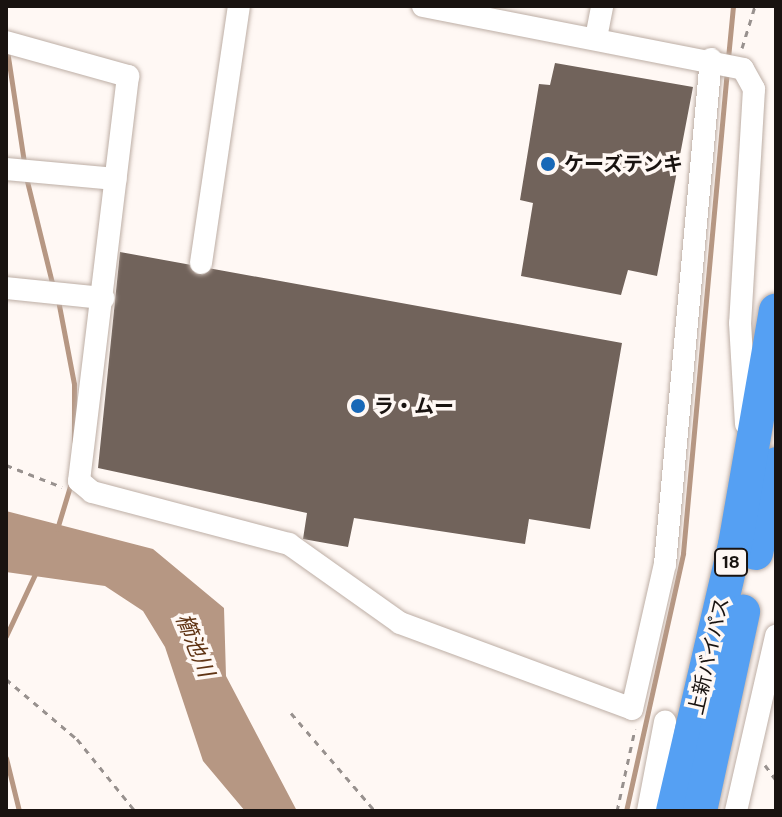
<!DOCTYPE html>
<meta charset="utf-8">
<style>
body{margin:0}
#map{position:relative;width:782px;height:817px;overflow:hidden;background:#fff8f4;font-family:"DM Sans","Noto Sans JP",sans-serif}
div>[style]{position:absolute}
.water>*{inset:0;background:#b69783}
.stream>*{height:5px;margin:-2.5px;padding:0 2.5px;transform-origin:2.5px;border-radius:2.5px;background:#b69783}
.building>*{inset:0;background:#71635b}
.path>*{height:3px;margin-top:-1.5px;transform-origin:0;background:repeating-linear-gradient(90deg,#98918e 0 6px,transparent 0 12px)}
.roads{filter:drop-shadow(0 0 2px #bdaea5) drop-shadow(0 0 2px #bdaea5)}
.minor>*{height:22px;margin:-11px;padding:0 11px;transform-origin:11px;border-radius:11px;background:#fff}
.highway>*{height:34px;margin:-17px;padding:0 17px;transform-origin:17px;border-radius:17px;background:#55a0f3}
.dots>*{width:22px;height:22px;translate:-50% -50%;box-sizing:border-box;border:4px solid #fff8f4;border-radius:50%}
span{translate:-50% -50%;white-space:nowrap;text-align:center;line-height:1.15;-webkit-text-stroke:7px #fff8f4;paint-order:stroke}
.shield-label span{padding:2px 6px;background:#fff8f4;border:2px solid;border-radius:6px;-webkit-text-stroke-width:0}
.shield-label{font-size:18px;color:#191310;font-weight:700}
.poi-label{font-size:20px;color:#191310;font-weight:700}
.left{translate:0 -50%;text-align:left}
.street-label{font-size:20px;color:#191310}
.water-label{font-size:22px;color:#603414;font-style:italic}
.frame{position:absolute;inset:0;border:8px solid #191310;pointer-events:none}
</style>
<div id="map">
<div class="water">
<i style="clip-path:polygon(6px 511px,153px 549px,224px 608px,226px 676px,297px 811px,245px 811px,203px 761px,165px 647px,143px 611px,105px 586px,6px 572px)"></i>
</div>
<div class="stream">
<i style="left:7px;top:50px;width:114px;rotate:81.4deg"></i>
<i style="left:728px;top:58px;width:52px;rotate:-84.5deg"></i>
<i style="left:26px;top:177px;width:113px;rotate:76.2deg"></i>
<i style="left:58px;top:300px;width:86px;rotate:79.2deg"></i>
<i style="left:74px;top:384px;width:57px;rotate:90deg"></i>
<i style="left:57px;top:529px;width:48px;rotate:-73.1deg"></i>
<i style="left:6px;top:636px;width:68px;rotate:-64.9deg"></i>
<i style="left:6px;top:758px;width:55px;rotate:76.2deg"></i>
<i style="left:626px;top:811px;width:264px;rotate:-77.5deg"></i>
<i style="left:683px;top:553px;width:483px;rotate:-84.8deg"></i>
</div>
<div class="building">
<i style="clip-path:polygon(555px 63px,693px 87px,657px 276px,628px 270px,621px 295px,521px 276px,533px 203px,520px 200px,539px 84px,550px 85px)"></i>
<i style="clip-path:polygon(120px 252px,622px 343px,590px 529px,529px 519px,525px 544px,354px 518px,348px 547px,303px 539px,307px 513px,98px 468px)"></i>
</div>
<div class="path">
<i style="left:742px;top:48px;width:44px;rotate:-72.8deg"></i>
<i style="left:6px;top:465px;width:60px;rotate:21.4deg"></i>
<i style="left:6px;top:679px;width:93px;rotate:40.2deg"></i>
<i style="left:77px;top:739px;width:92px;rotate:51.1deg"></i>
<i style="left:291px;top:713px;width:129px;rotate:49.4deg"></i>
<i style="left:765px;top:765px;width:19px;rotate:54deg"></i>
<i style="left:617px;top:811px;width:84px;rotate:-77.6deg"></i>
</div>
<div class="roads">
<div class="minor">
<i style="left:423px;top:6px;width:326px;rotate:11.1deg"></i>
<i style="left:743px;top:69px;width:23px;rotate:61deg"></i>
<i style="left:754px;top:89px;width:234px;rotate:93.4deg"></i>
<i style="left:740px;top:323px;width:101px;rotate:86.6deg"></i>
<i style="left:596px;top:38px;width:33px;rotate:-79deg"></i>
<i style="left:6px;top:42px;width:127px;rotate:15.6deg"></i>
<i style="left:128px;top:76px;width:408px;rotate:96.9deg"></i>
<i style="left:79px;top:481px;width:17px;rotate:40deg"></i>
<i style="left:92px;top:492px;width:204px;rotate:14.8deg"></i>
<i style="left:289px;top:544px;width:136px;rotate:35.4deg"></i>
<i style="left:400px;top:623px;width:247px;rotate:20.3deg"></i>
<i style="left:632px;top:709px;width:149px;rotate:-77.2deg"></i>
<i style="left:665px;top:564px;width:507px;rotate:-84.8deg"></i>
<i style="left:6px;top:169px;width:110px;rotate:5.2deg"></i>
<i style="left:201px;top:263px;width:260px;rotate:-81.6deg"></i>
<i style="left:6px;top:288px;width:98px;rotate:5.9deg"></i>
<i style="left:648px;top:811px;width:91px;rotate:-79.2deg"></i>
<i style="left:736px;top:811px;width:180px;rotate:-77.1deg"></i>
</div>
<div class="highway">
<i style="left:756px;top:553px;width:91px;rotate:-77.3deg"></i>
<i style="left:673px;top:811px;width:273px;rotate:-76.9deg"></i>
<i style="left:735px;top:545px;width:238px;rotate:-80.1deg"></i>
<i style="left:700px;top:811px;width:204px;rotate:-77.8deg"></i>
</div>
</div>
<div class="dots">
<i style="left:548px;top:164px;background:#1868b7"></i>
<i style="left:358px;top:406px;background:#1868b7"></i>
</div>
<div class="shield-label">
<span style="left:731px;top:562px">18</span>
</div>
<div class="poi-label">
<span class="left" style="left:564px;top:164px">ケーズテンキ</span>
<span class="left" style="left:374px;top:406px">ラ・ムー</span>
</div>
<div class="street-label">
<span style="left:709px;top:656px;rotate:-77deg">上新バイパス</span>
</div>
<div class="water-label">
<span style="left:195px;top:645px;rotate:68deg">櫛池川</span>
</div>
<div class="frame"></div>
</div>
